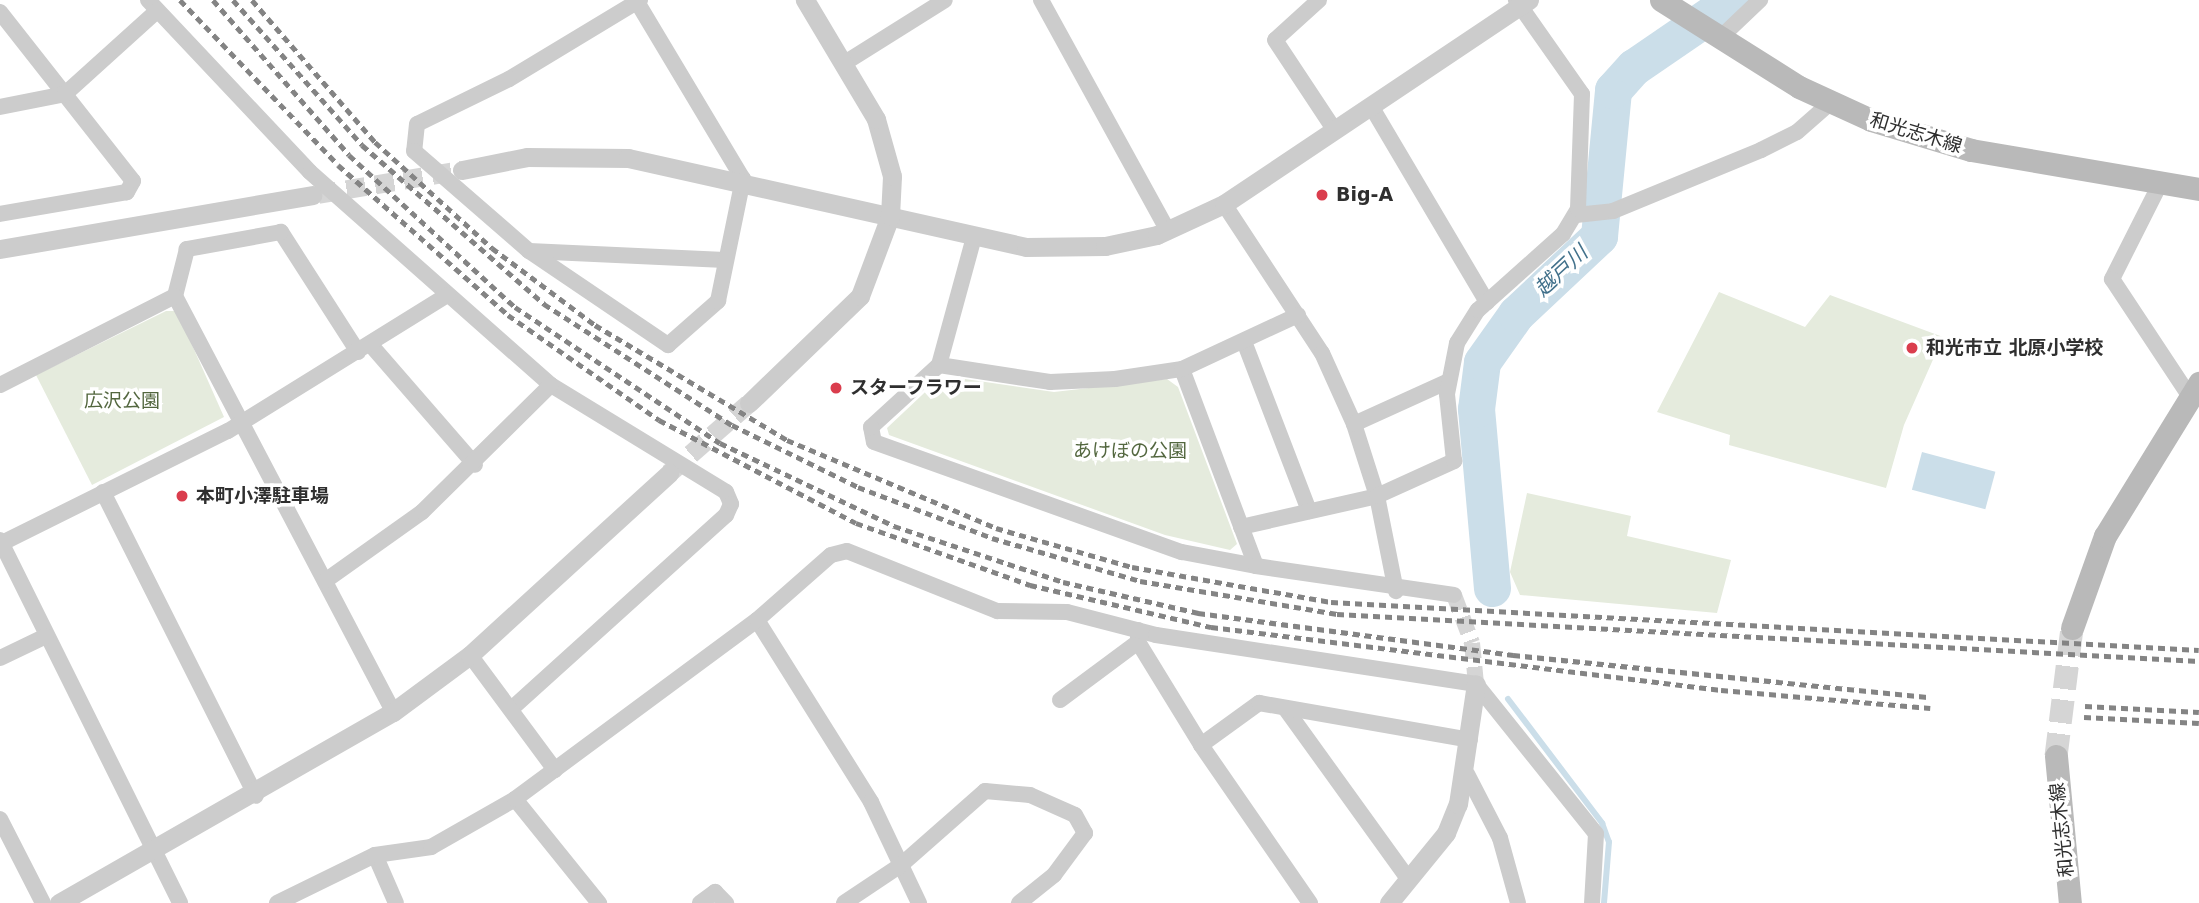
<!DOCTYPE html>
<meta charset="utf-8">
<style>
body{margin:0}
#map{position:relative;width:2199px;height:903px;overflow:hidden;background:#fff;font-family:"DejaVu Sans","Noto Sans JP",sans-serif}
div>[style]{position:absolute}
.green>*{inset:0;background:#e5ebdd}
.water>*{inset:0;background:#cbdee9;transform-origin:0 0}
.stream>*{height:6px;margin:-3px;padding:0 3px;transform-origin:3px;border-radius:3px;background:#cbdee9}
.river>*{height:37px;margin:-18.5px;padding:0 18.5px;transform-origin:18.5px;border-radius:18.5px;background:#cbdee9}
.minor-tunnel>*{height:16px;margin-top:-8px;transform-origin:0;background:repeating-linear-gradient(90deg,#d5d5d5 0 16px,transparent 0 24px)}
.tertiary-tunnel>*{height:19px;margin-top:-9.5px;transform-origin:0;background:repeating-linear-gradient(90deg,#d5d5d5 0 19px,transparent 0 29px)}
.secondary-tunnel>*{height:23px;margin-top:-11.5px;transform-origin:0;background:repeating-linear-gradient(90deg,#d5d5d5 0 23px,transparent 0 34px)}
.minor>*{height:16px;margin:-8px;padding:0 8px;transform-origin:8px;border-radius:8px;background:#ccc}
.tertiary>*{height:19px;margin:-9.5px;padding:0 9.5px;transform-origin:9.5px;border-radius:9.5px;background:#ccc}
.secondary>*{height:23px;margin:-11.5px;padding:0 11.5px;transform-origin:11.5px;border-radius:11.5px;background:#b9b9b9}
.rail>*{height:5px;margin-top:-2.5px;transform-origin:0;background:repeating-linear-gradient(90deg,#848484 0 7px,transparent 0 12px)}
.dots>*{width:19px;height:19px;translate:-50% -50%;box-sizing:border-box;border:4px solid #fff;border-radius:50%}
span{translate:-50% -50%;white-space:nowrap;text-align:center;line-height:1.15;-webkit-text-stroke:7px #fff;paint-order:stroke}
.street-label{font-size:19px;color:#2f2f2f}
.poi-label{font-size:19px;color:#2f2f2f;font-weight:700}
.left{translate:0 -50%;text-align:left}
.park-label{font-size:19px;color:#53673f}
.water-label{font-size:21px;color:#42718b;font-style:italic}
</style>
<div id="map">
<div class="green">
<i style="clip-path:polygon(1719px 292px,1805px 327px,1830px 295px,1943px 337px,1904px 425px,1886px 488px,1729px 445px,1730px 435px,1657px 412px)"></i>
<i style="clip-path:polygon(166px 311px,177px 311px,224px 417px,92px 485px,36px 375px)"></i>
<i style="clip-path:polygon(951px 377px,1054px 392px,1167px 379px,1178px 387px,1237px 544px,1230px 550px,1165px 535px,889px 435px,887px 428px,939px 379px)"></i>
<i style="clip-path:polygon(1527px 493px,1631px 516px,1627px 536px,1731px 560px,1717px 613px,1520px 595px,1510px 572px)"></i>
</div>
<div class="water">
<i style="left:1922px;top:452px;width:76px;height:39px;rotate:15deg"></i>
</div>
<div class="stream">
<i style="left:1508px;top:699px;width:156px;rotate:52.8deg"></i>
<i style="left:1602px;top:823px;width:20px;rotate:70deg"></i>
<i style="left:1609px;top:842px;width:61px;rotate:94.7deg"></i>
</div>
<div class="river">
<i style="left:1492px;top:588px;width:180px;rotate:-95.1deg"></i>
<i style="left:1476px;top:409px;width:47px;rotate:-82.7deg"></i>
<i style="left:1482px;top:362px;width:59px;rotate:-54.7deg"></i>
<i style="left:1516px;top:314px;width:114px;rotate:-43.2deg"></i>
<i style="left:1599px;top:236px;width:147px;rotate:-84.5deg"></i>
<i style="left:1613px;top:90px;width:31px;rotate:-48deg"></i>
<i style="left:1634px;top:67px;width:119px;rotate:-34.4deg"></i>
</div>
<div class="minor-tunnel">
<i style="left:1454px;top:595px;width:51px;rotate:69.4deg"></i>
<i style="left:1472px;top:643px;width:41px;rotate:84.4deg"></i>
</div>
<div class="tertiary-tunnel">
<i style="left:318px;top:194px;width:146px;rotate:-9.5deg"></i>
<i style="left:669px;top:473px;width:106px;rotate:-41.2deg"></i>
</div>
<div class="secondary-tunnel">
<i style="left:2056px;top:756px;width:129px;rotate:-82.9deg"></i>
</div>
<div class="minor">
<i style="left:148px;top:0;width:236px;rotate:46.7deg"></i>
<i style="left:310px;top:172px;width:322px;rotate:41.5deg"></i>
<i style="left:551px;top:385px;width:205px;rotate:31.4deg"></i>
<i style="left:726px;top:492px;width:13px;rotate:67deg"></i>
<i style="left:731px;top:504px;width:12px;rotate:114deg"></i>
<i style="left:726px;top:515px;width:290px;rotate:137.9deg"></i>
<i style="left:640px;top:0;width:153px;rotate:148.9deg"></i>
<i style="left:509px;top:79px;width:102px;rotate:153.9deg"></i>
<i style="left:417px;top:124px;width:27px;rotate:96deg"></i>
<i style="left:414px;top:151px;width:152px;rotate:41deg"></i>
<i style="left:529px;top:251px;width:196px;rotate:2.6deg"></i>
<i style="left:1041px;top:0;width:264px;rotate:61.2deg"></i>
<i style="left:1319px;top:0;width:59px;rotate:137.7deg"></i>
<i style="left:1275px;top:40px;width:107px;rotate:56.5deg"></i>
<i style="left:0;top:12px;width:215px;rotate:51.8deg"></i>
<i style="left:133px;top:181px;width:13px;rotate:119deg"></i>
<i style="left:127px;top:192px;width:129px;rotate:170.2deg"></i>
<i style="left:1719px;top:39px;width:57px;rotate:-43.6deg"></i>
<i style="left:843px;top:64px;width:120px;rotate:-32.1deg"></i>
<i style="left:1371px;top:106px;width:228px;rotate:59.4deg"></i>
<i style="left:0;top:107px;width:66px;rotate:-11.3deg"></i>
<i style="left:65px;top:94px;width:124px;rotate:-42.1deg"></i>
<i style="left:2161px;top:182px;width:109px;rotate:116.8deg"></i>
<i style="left:2112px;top:279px;width:141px;rotate:56.5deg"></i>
<i style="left:1224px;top:204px;width:178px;rotate:56.7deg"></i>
<i style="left:1322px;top:353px;width:78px;rotate:65.7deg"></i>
<i style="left:1354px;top:424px;width:76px;rotate:72.3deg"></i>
<i style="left:1377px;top:496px;width:97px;rotate:78.7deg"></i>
<i style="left:1576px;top:215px;width:37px;rotate:-6deg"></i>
<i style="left:1613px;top:211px;width:160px;rotate:-22.4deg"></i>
<i style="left:1761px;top:150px;width:40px;rotate:-26.6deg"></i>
<i style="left:1797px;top:132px;width:44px;rotate:-41.3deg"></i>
<i style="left:974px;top:237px;width:133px;rotate:105.3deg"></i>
<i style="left:939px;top:365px;width:92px;rotate:137.6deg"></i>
<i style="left:871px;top:427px;width:15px;rotate:79deg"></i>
<i style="left:874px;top:442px;width:327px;rotate:19.7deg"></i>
<i style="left:1182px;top:552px;width:75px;rotate:10.7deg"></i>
<i style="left:1256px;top:566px;width:210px;rotate:-110.6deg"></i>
<i style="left:529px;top:251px;width:168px;rotate:34.1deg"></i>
<i style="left:668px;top:345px;width:67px;rotate:-41.3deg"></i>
<i style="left:718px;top:301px;width:125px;rotate:-78.4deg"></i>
<i style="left:743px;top:179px;width:209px;rotate:-120.9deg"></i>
<i style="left:370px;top:344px;width:160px;rotate:49deg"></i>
<i style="left:1245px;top:344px;width:179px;rotate:69deg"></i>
<i style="left:358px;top:352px;width:143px;rotate:-122.7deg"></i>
<i style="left:281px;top:232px;width:96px;rotate:169.7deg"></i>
<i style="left:187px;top:249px;width:49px;rotate:104.3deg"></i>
<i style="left:175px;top:296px;width:470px;rotate:62.3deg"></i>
<i style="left:939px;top:365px;width:112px;rotate:8.7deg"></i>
<i style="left:1050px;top:382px;width:65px;rotate:-2.6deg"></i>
<i style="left:1115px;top:379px;width:68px;rotate:-8.5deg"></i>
<i style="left:1182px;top:369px;width:128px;rotate:-25deg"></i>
<i style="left:0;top:385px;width:196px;rotate:-27deg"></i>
<i style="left:1354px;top:424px;width:104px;rotate:-24.4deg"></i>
<i style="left:103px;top:492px;width:340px;rotate:63.3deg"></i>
<i style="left:1241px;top:527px;width:139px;rotate:-12.8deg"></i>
<i style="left:1377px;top:496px;width:85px;rotate:-24.4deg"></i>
<i style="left:1454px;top:461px;width:67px;rotate:-96deg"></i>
<i style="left:1447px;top:394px;width:52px;rotate:-78.9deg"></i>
<i style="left:1457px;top:343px;width:39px;rotate:-58deg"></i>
<i style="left:1478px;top:310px;width:114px;rotate:-41.8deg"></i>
<i style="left:1563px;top:234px;width:29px;rotate:-59deg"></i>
<i style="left:1578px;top:209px;width:115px;rotate:-88deg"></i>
<i style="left:1582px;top:94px;width:115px;rotate:-125.1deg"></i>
<i style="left:0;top:540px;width:405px;rotate:63.6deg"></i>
<i style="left:2px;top:543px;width:252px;rotate:-26.4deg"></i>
<i style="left:228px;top:431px;width:258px;rotate:-31.8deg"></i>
<i style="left:1256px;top:566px;width:200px;rotate:8.3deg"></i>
<i style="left:325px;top:581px;width:119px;rotate:-35.4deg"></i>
<i style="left:422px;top:512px;width:181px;rotate:-44.6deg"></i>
<i style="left:757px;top:620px;width:215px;rotate:57.9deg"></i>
<i style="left:871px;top:802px;width:112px;rotate:64.6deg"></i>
<i style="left:1138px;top:630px;width:12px;rotate:90deg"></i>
<i style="left:1138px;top:642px;width:121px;rotate:58.5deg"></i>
<i style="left:470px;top:655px;width:143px;rotate:53.5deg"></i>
<i style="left:0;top:658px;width:51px;rotate:-25.6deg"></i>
<i style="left:1060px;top:700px;width:97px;rotate:-36.6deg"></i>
<i style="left:1285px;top:708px;width:212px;rotate:54.2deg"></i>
<i style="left:1467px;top:774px;width:72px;rotate:62.7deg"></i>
<i style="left:1500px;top:838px;width:67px;rotate:74.5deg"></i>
<i style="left:515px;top:799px;width:134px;rotate:51.1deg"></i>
<i style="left:0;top:819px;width:94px;rotate:62.9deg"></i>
<i style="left:375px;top:855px;width:52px;rotate:66.4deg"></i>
<i style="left:277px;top:903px;width:109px;rotate:-26.1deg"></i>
<i style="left:375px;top:855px;width:57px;rotate:-8.1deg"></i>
<i style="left:431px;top:847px;width:97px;rotate:-29.7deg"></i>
<i style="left:515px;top:799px;width:301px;rotate:-36.5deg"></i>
<i style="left:757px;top:620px;width:98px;rotate:-41.3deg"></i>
<i style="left:831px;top:555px;width:16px;rotate:-14deg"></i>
<i style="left:847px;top:551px;width:162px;rotate:21.8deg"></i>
<i style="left:997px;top:611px;width:70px;rotate:0.8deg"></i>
<i style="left:1067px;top:612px;width:92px;rotate:14.5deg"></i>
<i style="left:1156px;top:635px;width:324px;rotate:8.7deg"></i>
<i style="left:1476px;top:684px;width:192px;rotate:51.3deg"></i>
<i style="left:1596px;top:834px;width:69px;rotate:93.3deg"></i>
<i style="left:700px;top:903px;width:19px;rotate:-36deg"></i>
<i style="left:715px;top:892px;width:16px;rotate:45deg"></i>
<i style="left:844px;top:903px;width:69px;rotate:-33.7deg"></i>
<i style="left:901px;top:865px;width:112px;rotate:-41.4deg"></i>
<i style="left:985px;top:791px;width:45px;rotate:5.1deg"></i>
<i style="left:1030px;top:795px;width:49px;rotate:24deg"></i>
<i style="left:1075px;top:815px;width:21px;rotate:61deg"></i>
<i style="left:1085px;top:833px;width:52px;rotate:126.4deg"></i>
<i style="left:1054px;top:875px;width:45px;rotate:141.3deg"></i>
<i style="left:1310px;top:903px;width:192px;rotate:-124.6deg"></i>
<i style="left:1201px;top:745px;width:72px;rotate:-35.9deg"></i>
<i style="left:1259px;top:703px;width:214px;rotate:9.9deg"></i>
</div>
<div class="tertiary">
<i style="left:462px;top:170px;width:66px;rotate:-11.3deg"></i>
<i style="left:527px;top:157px;width:101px;rotate:0.6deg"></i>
<i style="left:628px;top:158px;width:408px;rotate:12.6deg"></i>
<i style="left:1026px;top:247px;width:79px;rotate:-0.7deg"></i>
<i style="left:1105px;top:246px;width:53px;rotate:-11.9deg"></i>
<i style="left:1157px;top:235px;width:74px;rotate:-24.8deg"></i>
<i style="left:1224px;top:204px;width:367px;rotate:-33.8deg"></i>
<i style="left:0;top:249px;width:317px;rotate:-9.8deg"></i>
<i style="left:749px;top:403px;width:154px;rotate:-43.9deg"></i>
<i style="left:860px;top:296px;width:85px;rotate:-69.4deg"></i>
<i style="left:890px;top:216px;width:40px;rotate:-87.1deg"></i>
<i style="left:892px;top:176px;width:59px;rotate:-105.7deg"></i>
<i style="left:876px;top:119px;width:139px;rotate:-120.8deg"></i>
<i style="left:59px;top:903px;width:385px;rotate:-29.8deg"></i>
<i style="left:393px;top:712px;width:96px;rotate:-36.5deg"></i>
<i style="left:470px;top:655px;width:270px;rotate:-42.4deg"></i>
<i style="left:1389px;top:903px;width:90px;rotate:-50.8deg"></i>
<i style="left:1446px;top:833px;width:31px;rotate:-68deg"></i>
<i style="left:1458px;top:804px;width:121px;rotate:-81.5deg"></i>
</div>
<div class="secondary">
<i style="left:1661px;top:0;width:163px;rotate:32.2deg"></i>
<i style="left:1799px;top:87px;width:79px;rotate:24.6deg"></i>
<i style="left:1871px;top:120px;width:104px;rotate:16.7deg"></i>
<i style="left:1971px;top:150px;width:231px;rotate:9.7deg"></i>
<i style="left:2072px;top:628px;width:98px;rotate:-70.3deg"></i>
<i style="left:2105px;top:536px;width:180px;rotate:-58.4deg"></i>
<i style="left:2056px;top:756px;width:148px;rotate:84.6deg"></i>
</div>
<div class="rail">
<i style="left:180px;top:0;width:228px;rotate:46.2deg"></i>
<i style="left:338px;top:165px;width:227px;rotate:41.4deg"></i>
<i style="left:508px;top:315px;width:184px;rotate:34.8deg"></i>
<i style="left:659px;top:420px;width:222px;rotate:27.6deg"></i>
<i style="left:856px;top:523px;width:185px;rotate:19.6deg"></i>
<i style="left:1030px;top:585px;width:186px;rotate:13.1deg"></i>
<i style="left:1211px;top:627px;width:514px;rotate:7.04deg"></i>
<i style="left:1721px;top:690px;width:210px;rotate:4.9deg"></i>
<i style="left:213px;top:0;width:206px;rotate:48.7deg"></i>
<i style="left:349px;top:155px;width:225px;rotate:42.5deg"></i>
<i style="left:515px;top:307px;width:246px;rotate:33.6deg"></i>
<i style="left:720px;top:443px;width:193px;rotate:25.5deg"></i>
<i style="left:894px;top:526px;width:178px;rotate:18.3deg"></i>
<i style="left:1063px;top:582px;width:139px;rotate:12.9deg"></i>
<i style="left:1198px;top:613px;width:318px;rotate:7.6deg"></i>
<i style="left:1513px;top:655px;width:419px;rotate:5.8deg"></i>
<i style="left:233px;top:0;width:194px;rotate:48.3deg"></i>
<i style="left:362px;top:145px;width:242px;rotate:41.1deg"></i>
<i style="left:544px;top:304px;width:224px;rotate:32.8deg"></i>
<i style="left:732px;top:425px;width:140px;rotate:26.2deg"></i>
<i style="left:858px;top:487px;width:143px;rotate:20.8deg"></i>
<i style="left:992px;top:538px;width:154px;rotate:16.2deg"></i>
<i style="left:1140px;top:581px;width:200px;rotate:9.5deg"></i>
<i style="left:1337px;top:614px;width:863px;rotate:3.12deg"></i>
<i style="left:252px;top:0;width:188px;rotate:49.1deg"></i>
<i style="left:375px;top:142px;width:158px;rotate:42.2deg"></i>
<i style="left:492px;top:248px;width:129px;rotate:36.8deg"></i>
<i style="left:595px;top:325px;width:224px;rotate:30.9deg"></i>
<i style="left:787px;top:440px;width:227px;rotate:22.8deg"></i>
<i style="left:996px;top:528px;width:141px;rotate:16deg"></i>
<i style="left:1132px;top:567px;width:202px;rotate:10deg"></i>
<i style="left:1331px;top:602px;width:869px;rotate:3.17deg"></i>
<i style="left:2085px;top:706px;width:114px;rotate:3deg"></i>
<i style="left:2084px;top:717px;width:115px;rotate:3deg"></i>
</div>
<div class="dots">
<i style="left:1322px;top:195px;background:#da3d4d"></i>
<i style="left:1912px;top:348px;background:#da3d4d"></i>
<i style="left:836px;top:388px;background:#da3d4d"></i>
<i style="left:182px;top:496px;background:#da3d4d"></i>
</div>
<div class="street-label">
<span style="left:1916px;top:133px;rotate:17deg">和光志木線</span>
<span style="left:2062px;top:830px;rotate:-96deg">和光志木線</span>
</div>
<div class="poi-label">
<span class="left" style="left:1336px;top:195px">Big-A</span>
<span class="left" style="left:1926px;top:348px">和光市立 北原小学校</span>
<span class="left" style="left:850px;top:388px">スターフラワー</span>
<span class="left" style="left:196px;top:496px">本町小澤駐車場</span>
</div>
<div class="park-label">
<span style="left:122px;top:401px">広沢公園</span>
<span style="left:1130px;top:451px">あけぼの公園</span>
</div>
<div class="water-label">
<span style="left:1561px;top:271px;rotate:-43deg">越戸川</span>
</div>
</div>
